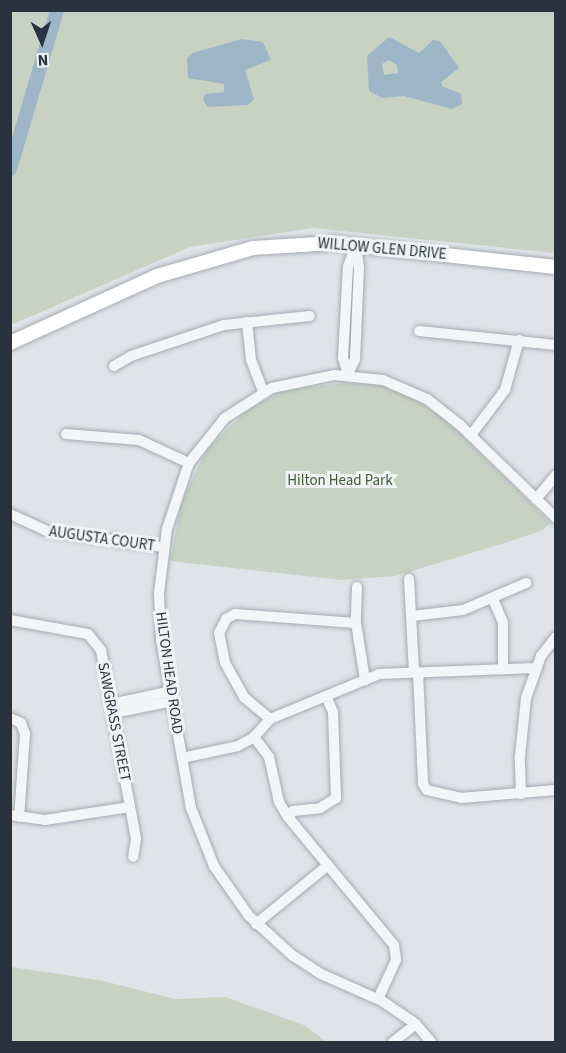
<!DOCTYPE html>
<style>
body{margin:0}
#map{position:relative;width:566px;height:1053px;overflow:hidden;background:#e0e4e8;font-family:"Source Sans 3",sans-serif}
div>[style]{position:absolute}
.green>*{inset:0;background:#c7d2c2}
.water>*{inset:0;background:#9db5c7}
.river>*{height:14px;margin:-7px;padding:0 7px;transform-origin:7px;border-radius:7px;background:#9db5c7}
.roads{filter:drop-shadow(0 0 2px #a5abb2) drop-shadow(0 0 2px #a5abb2)}
.minor>*{height:10px;margin:-5px;padding:0 5px;transform-origin:5px;border-radius:5px;background:#f3f5f7}
.major>*{height:14px;margin:-7px;padding:0 7px;transform-origin:7px;border-radius:7px;background:#fff}
span{translate:-50% -50%;white-space:nowrap;text-align:center;line-height:1.15;-webkit-text-stroke:6px #f0f3f6;paint-order:stroke}
.street-label{font-size:15px;color:#29333f}
.park-label{font-size:15px;color:#415a37}
.frame{position:absolute;inset:0;border:12px solid #29333f;pointer-events:none}
.north{position:absolute;left:12px;top:12px;width:60px;height:60px;-webkit-text-stroke:4px #f0f3f6;paint-order:stroke;rotate:177deg;font-size:16px;font-weight:700;line-height:24px;text-align:center;color:#29333f}
.north::after{content:'';display:block;margin:auto;width:21px;height:27px;background:#29333f;clip-path:polygon(50% 0,100% 100%,50% 72%,0 100%)}
</style>
<div id="map">
<div class="green">
<i style="clip-path:polygon(10px 11px,555px 11px,555px 253px,313px 228px,190px 247px,11px 325px)"></i>
<i style="clip-path:polygon(345px 383px,382px 385px,410px 396px,447px 420px,550px 523px,543px 530px,508px 542px,395px 576px,342px 580px,170px 561px,182px 500px,207px 449px,245px 412px,283px 390px)"></i>
<i style="clip-path:polygon(11px 967px,99px 980px,175px 999px,225px 997px,304px 1025px,327px 1042px,11px 1042px)"></i>
</div>
<div class="water">
<i style="clip-path:polygon(evenodd,389px 37px,419px 53px,433px 40px,440px 41px,459px 68px,441px 82px,442px 86px,461px 94px,462px 104px,452px 109px,404px 96px,382px 98px,369px 91px,367px 56px,389px 37px,389px 60px,397px 65px,398px 73px,384px 75px,382px 64px,389px 60px)"></i>
<i style="clip-path:polygon(242px 39px,263px 42px,271px 60px,245px 70px,254px 99px,248px 105px,207px 107px,203px 99px,205px 94px,224px 92px,224px 84px,188px 78px,187px 58px,192px 53px)"></i>
</div>
<div class="river">
<i style="left:10px;top:169px;width:166px;rotate:-73.5deg"></i>
</div>
<div class="roads">
<div class="minor">
<i style="left:247px;top:322px;width:38px;rotate:84deg"></i>
<i style="left:251px;top:360px;width:34px;rotate:69deg"></i>
<i style="left:419px;top:331px;width:138px;rotate:5.8deg"></i>
<i style="left:114px;top:366px;width:20px;rotate:-30deg"></i>
<i style="left:131px;top:356px;width:98px;rotate:-18.4deg"></i>
<i style="left:224px;top:325px;width:86px;rotate:-6deg"></i>
<i style="left:348px;top:374px;width:17px;rotate:-107deg"></i>
<i style="left:343px;top:358px;width:91px;rotate:-86.9deg"></i>
<i style="left:348px;top:267px;width:24px;rotate:-71deg"></i>
<i style="left:348px;top:374px;width:17px;rotate:-65deg"></i>
<i style="left:355px;top:359px;width:91px;rotate:-87.5deg"></i>
<i style="left:359px;top:268px;width:21px;rotate:-98deg"></i>
<i style="left:66px;top:434px;width:73px;rotate:4.7deg"></i>
<i style="left:139px;top:440px;width:55px;rotate:24.7deg"></i>
<i style="left:471px;top:435px;width:56px;rotate:-52.9deg"></i>
<i style="left:505px;top:390px;width:52px;rotate:-74.4deg"></i>
<i style="left:536px;top:499px;width:31px;rotate:-50deg"></i>
<i style="left:10px;top:514px;width:41px;rotate:24.7deg"></i>
<i style="left:47px;top:531px;width:117px;rotate:7.9deg"></i>
<i style="left:409px;top:579px;width:93px;rotate:86.9deg"></i>
<i style="left:357px;top:587px;width:36px;rotate:92deg"></i>
<i style="left:356px;top:623px;width:58px;rotate:81deg"></i>
<i style="left:493px;top:599px;width:26px;rotate:67deg"></i>
<i style="left:503px;top:623px;width:46px;rotate:90deg"></i>
<i style="left:412px;top:616px;width:51px;rotate:-6.7deg"></i>
<i style="left:463px;top:610px;width:69px;rotate:-23.2deg"></i>
<i style="left:10px;top:620px;width:79px;rotate:10.2deg"></i>
<i style="left:88px;top:634px;width:21px;rotate:51deg"></i>
<i style="left:101px;top:650px;width:192px;rotate:79.5deg"></i>
<i style="left:136px;top:839px;width:18px;rotate:99deg"></i>
<i style="left:418px;top:672px;width:112px;rotate:87.4deg"></i>
<i style="left:423px;top:784px;width:7px;rotate:56deg"></i>
<i style="left:427px;top:790px;width:35px;rotate:13deg"></i>
<i style="left:461px;top:798px;width:95px;rotate:-4.8deg"></i>
<i style="left:112px;top:704px;width:60px;rotate:-12.4deg"></i>
<i style="left:113px;top:713px;width:61px;rotate:-11.3deg"></i>
<i style="left:10px;top:718px;width:12px;rotate:24deg"></i>
<i style="left:21px;top:723px;width:12px;rotate:70deg"></i>
<i style="left:25px;top:734px;width:83px;rotate:94.1deg"></i>
<i style="left:270px;top:719px;width:118px;rotate:-22.4deg"></i>
<i style="left:379px;top:674px;width:156px;rotate:-2.2deg"></i>
<i style="left:270px;top:719px;width:34px;rotate:-140deg"></i>
<i style="left:244px;top:697px;width:39px;rotate:-119deg"></i>
<i style="left:225px;top:663px;width:31px;rotate:-101deg"></i>
<i style="left:219px;top:633px;width:16px;rotate:-63deg"></i>
<i style="left:226px;top:619px;width:10px;rotate:-29deg"></i>
<i style="left:235px;top:614px;width:121px;rotate:4.3deg"></i>
<i style="left:254px;top:737px;width:25px;rotate:53deg"></i>
<i style="left:269px;top:757px;width:46px;rotate:77.5deg"></i>
<i style="left:279px;top:802px;width:17px;rotate:59deg"></i>
<i style="left:288px;top:817px;width:166px;rotate:50.4deg"></i>
<i style="left:394px;top:945px;width:15px;rotate:82deg"></i>
<i style="left:396px;top:960px;width:43px;rotate:114.8deg"></i>
<i style="left:182px;top:758px;width:57px;rotate:-12.1deg"></i>
<i style="left:238px;top:746px;width:18px;rotate:-29deg"></i>
<i style="left:254px;top:737px;width:24px;rotate:-48deg"></i>
<i style="left:521px;top:794px;width:38px;rotate:-92deg"></i>
<i style="left:520px;top:756px;width:58px;rotate:-84.1deg"></i>
<i style="left:526px;top:698px;width:45px;rotate:-70.3deg"></i>
<i style="left:541px;top:656px;width:24px;rotate:-52deg"></i>
<i style="left:10px;top:815px;width:35px;rotate:8deg"></i>
<i style="left:45px;top:820px;width:86px;rotate:-8.7deg"></i>
<i style="left:288px;top:817px;width:8px;rotate:-50deg"></i>
<i style="left:293px;top:811px;width:27px;rotate:-6deg"></i>
<i style="left:320px;top:808px;width:19px;rotate:-32deg"></i>
<i style="left:336px;top:798px;width:86px;rotate:-92deg"></i>
<i style="left:333px;top:712px;width:17px;rotate:-114deg"></i>
<i style="left:256px;top:924px;width:93px;rotate:-39.3deg"></i>
<i style="left:393px;top:1042px;width:29px;rotate:-38deg"></i>
<i style="left:431px;top:1042px;width:23px;rotate:-130deg"></i>
<i style="left:416px;top:1024px;width:41px;rotate:-145.9deg"></i>
<i style="left:382px;top:1001px;width:67px;rotate:-156.1deg"></i>
<i style="left:321px;top:974px;width:33px;rotate:-147deg"></i>
<i style="left:293px;top:956px;width:59px;rotate:-137.7deg"></i>
<i style="left:249px;top:916px;width:61px;rotate:-125deg"></i>
<i style="left:214px;top:866px;width:62px;rotate:-111.6deg"></i>
<i style="left:191px;top:808px;width:172px;rotate:-100.1deg"></i>
<i style="left:161px;top:639px;width:46px;rotate:-92.5deg"></i>
<i style="left:159px;top:593px;width:64px;rotate:-82.9deg"></i>
<i style="left:167px;top:529px;width:70px;rotate:-71.6deg"></i>
<i style="left:189px;top:463px;width:58px;rotate:-51.3deg"></i>
<i style="left:225px;top:418px;width:56px;rotate:-32.6deg"></i>
<i style="left:272px;top:388px;width:63px;rotate:-11.8deg"></i>
<i style="left:334px;top:375px;width:49px;rotate:5.8deg"></i>
<i style="left:383px;top:380px;width:48px;rotate:23.4deg"></i>
<i style="left:427px;top:399px;width:42px;rotate:38.2deg"></i>
<i style="left:460px;top:425px;width:134px;rotate:44.1deg"></i>
</div>
<div class="major">
<i style="left:10px;top:343px;width:162px;rotate:-24.5deg"></i>
<i style="left:157px;top:276px;width:100px;rotate:-16.3deg"></i>
<i style="left:253px;top:248px;width:81px;rotate:-3.5deg"></i>
<i style="left:334px;top:243px;width:223px;rotate:6.2deg"></i>
</div>
</div>
<div class="street-label">
<span style="left:382px;top:249px;rotate:5deg">WILLOW GLEN DRIVE</span>
<span style="left:102px;top:539px;rotate:8deg">AUGUSTA COURT</span>
<span style="left:169px;top:673px;rotate:82deg">HILTON HEAD ROAD</span>
<span style="left:114px;top:722px;rotate:79deg">SAWGRASS STREET</span>
</div>
<div class="park-label">
<span style="left:340px;top:481px">Hilton Head Park</span>
</div>
<div class="frame"></div>
<div class="north">N</div>
</div>
